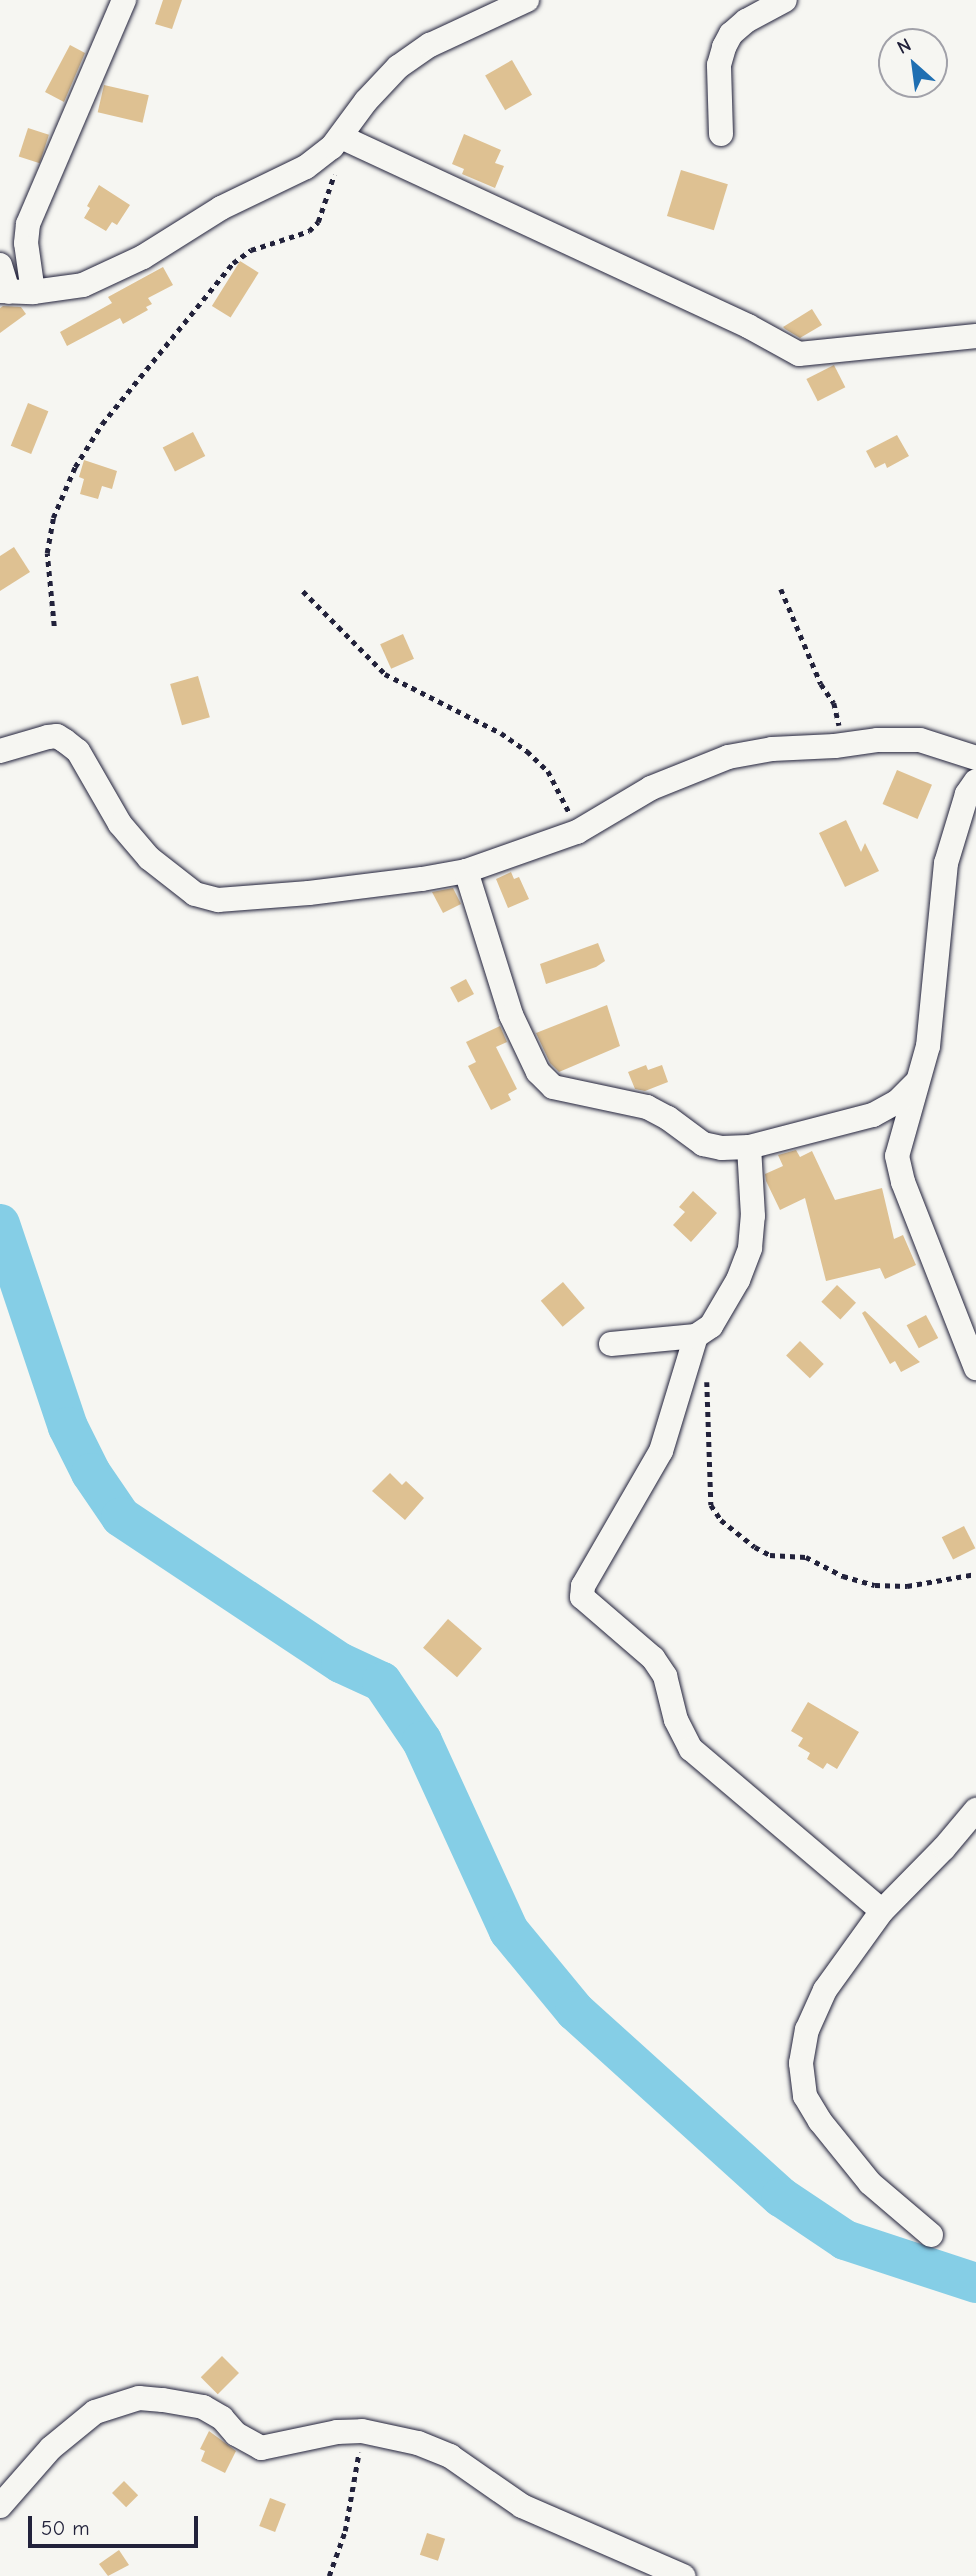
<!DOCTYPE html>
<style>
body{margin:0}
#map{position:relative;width:976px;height:2576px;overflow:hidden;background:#f6f6f2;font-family:"Comic Neue",sans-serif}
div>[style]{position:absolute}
.river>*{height:40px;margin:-20px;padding:0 20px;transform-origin:20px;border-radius:20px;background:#85cee6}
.building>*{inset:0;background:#dec192;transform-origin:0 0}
.path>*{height:4.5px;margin-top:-2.25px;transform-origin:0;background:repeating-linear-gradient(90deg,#22223b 0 5px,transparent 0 10px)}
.roads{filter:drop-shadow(0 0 2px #22223b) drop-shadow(0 0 2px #22223b)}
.minor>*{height:24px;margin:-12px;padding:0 12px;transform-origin:12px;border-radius:12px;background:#f6f6f2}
span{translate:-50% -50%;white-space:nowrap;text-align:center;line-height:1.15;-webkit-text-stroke:6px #f6f6f2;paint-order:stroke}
.north{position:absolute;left:878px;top:28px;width:70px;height:70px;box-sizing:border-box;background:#f6f6f2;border:2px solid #a1a1a9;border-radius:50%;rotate:332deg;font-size:19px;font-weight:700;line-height:28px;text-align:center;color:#22223b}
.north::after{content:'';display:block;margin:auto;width:24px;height:32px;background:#1f6fb2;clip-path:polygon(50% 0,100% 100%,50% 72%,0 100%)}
.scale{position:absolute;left:28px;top:2516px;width:170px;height:32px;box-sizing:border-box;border:4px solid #22223b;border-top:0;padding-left:9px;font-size:21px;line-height:24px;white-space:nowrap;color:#22223b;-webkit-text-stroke:5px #f6f6f2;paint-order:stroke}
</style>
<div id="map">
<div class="river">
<i style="left:0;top:1224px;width:214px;rotate:71.5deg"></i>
<i style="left:68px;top:1427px;width:51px;rotate:63.4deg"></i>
<i style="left:91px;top:1473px;width:53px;rotate:55.7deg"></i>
<i style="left:121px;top:1517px;width:264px;rotate:33.6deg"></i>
<i style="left:341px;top:1663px;width:45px;rotate:24.9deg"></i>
<i style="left:382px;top:1682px;width:71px;rotate:55.9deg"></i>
<i style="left:422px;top:1741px;width:209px;rotate:65.4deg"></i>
<i style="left:509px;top:1931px;width:104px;rotate:50.5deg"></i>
<i style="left:575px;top:2011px;width:278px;rotate:42.1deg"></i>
<i style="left:781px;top:2197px;width:77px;rotate:33.9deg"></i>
<i style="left:845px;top:2240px;width:138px;rotate:18.2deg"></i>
</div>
<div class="building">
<i style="clip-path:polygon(163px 0,182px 0,172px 29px,155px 24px)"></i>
<i style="clip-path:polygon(70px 45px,85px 53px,64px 102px,45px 92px)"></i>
<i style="left:512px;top:60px;width:40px;height:31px;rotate:60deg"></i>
<i style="left:104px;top:85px;width:46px;height:28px;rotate:13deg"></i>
<i style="left:28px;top:128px;width:22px;height:30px;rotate:18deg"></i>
<i style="clip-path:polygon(464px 134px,501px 150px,495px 163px,504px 166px,495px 188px,462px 174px,464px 169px,452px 164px)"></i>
<i style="left:681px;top:170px;width:49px;height:48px;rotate:17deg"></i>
<i style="clip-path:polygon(99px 185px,130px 205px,117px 225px,112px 222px,106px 231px,84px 218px,90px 208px,87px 206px)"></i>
<i style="left:240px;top:261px;width:22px;height:53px;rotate:32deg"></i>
<i style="clip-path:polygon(163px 267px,173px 285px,148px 298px,152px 304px,146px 307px,148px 310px,123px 324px,120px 318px,67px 346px,60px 332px,112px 303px,108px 297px)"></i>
<i style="clip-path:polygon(3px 306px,21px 307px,26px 314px,0 333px,0 308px)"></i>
<i style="clip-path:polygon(812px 309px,822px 325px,800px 338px,785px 329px,783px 327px)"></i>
<i style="left:834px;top:365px;width:25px;height:31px;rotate:63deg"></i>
<i style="left:28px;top:403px;width:22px;height:46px;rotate:22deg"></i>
<i style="left:193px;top:432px;width:27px;height:34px;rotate:63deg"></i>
<i style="clip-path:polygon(897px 435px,909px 456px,887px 468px,885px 463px,875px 468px,866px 451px)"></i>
<i style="clip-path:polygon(84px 460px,117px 471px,112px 489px,102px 486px,98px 499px,80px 494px,84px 479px,79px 477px)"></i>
<i style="clip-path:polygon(14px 547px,30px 572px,0 591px,0 556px)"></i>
<i style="left:403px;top:634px;width:27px;height:25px;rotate:66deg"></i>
<i style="left:198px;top:676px;width:43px;height:29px;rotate:74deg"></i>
<i style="left:897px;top:770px;width:38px;height:37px;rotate:23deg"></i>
<i style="clip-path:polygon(846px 820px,861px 852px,865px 843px,879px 871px,845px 887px,819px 833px)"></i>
<i style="clip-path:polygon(511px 872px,514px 879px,519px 877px,529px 899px,508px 908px,496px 879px)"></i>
<i style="clip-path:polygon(453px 888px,461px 904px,443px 913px,432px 892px)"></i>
<i style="clip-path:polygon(598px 943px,605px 961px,596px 967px,546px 984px,540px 964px)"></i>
<i style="left:466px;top:979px;width:17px;height:18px;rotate:62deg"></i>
<i style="clip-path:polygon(607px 1005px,620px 1046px,559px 1072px,550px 1063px,536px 1033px)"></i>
<i style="clip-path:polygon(500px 1026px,507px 1042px,496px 1047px,517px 1089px,508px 1094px,511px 1100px,491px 1110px,468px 1066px,476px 1062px,466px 1042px)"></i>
<i style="clip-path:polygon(646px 1065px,648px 1070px,662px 1065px,668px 1082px,645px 1091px,635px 1089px,628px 1072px)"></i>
<i style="clip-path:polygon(796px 1150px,800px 1157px,812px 1151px,835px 1200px,882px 1188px,894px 1239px,903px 1235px,916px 1265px,885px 1279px,880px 1268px,826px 1281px,805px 1198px,780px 1210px,766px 1181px,765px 1174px,783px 1166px,778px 1155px)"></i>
<i style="clip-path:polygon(693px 1191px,717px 1213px,691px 1242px,673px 1225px,685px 1212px,679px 1207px)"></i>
<i style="left:563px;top:1282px;width:34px;height:29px;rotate:50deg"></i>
<i style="left:837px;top:1285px;width:26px;height:23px;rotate:43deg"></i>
<i style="clip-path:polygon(865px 1311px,910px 1353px,920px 1362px,901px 1372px,895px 1361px,890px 1364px,862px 1313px)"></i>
<i style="left:926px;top:1315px;width:26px;height:22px;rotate:62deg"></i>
<i style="left:800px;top:1341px;width:33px;height:20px;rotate:44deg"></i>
<i style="clip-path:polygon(390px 1473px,402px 1485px,406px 1481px,424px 1498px,405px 1520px,372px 1491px)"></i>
<i style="left:964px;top:1526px;width:25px;height:25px;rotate:63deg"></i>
<i style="left:448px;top:1619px;width:45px;height:38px;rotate:41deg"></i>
<i style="clip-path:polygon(808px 1702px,859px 1732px,837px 1769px,827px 1763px,823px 1769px,807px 1759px,810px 1753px,798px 1746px,803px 1738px,791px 1731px)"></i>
<i style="left:222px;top:2356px;width:24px;height:30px;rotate:45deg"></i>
<i style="clip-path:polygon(209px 2431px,236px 2451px,225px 2473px,201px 2461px,205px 2451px,200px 2449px)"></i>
<i style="left:124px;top:2481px;width:20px;height:17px;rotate:45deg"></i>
<i style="left:270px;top:2498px;width:17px;height:30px;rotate:21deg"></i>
<i style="left:427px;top:2533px;width:19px;height:23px;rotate:18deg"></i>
<i style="clip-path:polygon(119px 2550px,129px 2565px,108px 2576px,99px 2564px)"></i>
</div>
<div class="path">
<i style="left:781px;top:589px;width:103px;rotate:67.2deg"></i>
<i style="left:821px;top:684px;width:23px;rotate:56deg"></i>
<i style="left:834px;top:703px;width:23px;rotate:77deg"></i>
<i style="left:303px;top:591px;width:117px;rotate:45.3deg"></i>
<i style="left:385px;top:674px;width:130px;rotate:27deg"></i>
<i style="left:501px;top:733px;width:32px;rotate:35deg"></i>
<i style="left:527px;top:751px;width:29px;rotate:44deg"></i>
<i style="left:548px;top:771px;width:46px;rotate:62.9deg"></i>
<i style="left:54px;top:626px;width:73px;rotate:-95.5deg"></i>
<i style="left:47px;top:553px;width:36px;rotate:-80deg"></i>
<i style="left:53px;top:518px;width:56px;rotate:-66.7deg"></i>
<i style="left:75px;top:467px;width:51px;rotate:-57.9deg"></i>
<i style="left:102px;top:424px;width:208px;rotate:-50.9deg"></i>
<i style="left:233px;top:263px;width:22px;rotate:-36deg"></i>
<i style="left:251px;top:250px;width:61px;rotate:-18.1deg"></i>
<i style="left:309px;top:231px;width:13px;rotate:-45deg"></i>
<i style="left:318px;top:222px;width:50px;rotate:-71.2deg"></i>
<i style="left:707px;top:1382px;width:123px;rotate:88.1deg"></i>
<i style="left:711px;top:1505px;width:18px;rotate:56deg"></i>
<i style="left:721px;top:1520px;width:43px;rotate:38.5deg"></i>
<i style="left:755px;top:1547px;width:17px;rotate:28deg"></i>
<i style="left:770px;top:1555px;width:36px;rotate:3deg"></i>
<i style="left:806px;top:1557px;width:42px;rotate:27.2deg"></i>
<i style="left:843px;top:1576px;width:33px;rotate:16deg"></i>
<i style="left:875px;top:1585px;width:32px;rotate:2deg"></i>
<i style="left:907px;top:1586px;width:70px;rotate:-9.9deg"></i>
<i style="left:329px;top:2576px;width:48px;rotate:-70.4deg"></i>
<i style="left:345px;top:2531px;width:80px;rotate:-80deg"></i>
</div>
<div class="roads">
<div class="minor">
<i style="left:721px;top:134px;width:69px;rotate:-91.7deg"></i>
<i style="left:719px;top:65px;width:19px;rotate:-74deg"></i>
<i style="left:724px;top:47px;width:15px;rotate:-62deg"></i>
<i style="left:731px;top:34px;width:20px;rotate:-41deg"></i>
<i style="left:746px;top:21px;width:44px;rotate:-28.3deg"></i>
<i style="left:341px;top:137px;width:449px;rotate:24.9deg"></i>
<i style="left:748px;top:326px;width:58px;rotate:28.8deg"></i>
<i style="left:799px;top:354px;width:178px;rotate:-5.8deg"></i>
<i style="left:0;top:265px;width:28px;rotate:73deg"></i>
<i style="left:0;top:291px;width:33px;rotate:2deg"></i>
<i style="left:33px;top:292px;width:50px;rotate:-8deg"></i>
<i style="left:83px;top:285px;width:66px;rotate:-25deg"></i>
<i style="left:143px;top:257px;width:92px;rotate:-32.1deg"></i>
<i style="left:221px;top:208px;width:94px;rotate:-25.8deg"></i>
<i style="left:306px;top:167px;width:33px;rotate:-38deg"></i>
<i style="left:332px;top:147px;width:57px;rotate:-53.5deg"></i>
<i style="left:366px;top:101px;width:47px;rotate:-46.7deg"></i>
<i style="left:398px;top:67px;width:39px;rotate:-35deg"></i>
<i style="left:430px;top:45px;width:107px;rotate:-24.9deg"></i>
<i style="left:33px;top:292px;width:49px;rotate:-98.1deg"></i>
<i style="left:26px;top:243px;width:19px;rotate:-84deg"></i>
<i style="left:28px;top:224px;width:244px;rotate:-66.8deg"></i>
<i style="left:0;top:751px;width:50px;rotate:-16.3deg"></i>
<i style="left:48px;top:737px;width:9px;rotate:-6deg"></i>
<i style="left:57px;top:736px;width:9px;rotate:32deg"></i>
<i style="left:65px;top:741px;width:16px;rotate:38deg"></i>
<i style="left:78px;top:751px;width:84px;rotate:60.1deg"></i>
<i style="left:120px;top:824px;width:45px;rotate:49.5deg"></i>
<i style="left:149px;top:858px;width:58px;rotate:38deg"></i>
<i style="left:195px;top:894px;width:24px;rotate:15deg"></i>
<i style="left:218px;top:900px;width:91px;rotate:-4.4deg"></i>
<i style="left:309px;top:893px;width:114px;rotate:-7.1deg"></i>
<i style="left:422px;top:879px;width:45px;rotate:-10.3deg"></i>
<i style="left:466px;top:871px;width:118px;rotate:-19.4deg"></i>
<i style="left:577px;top:832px;width:86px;rotate:-30.7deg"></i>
<i style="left:651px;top:788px;width:83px;rotate:-21.9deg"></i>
<i style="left:728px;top:757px;width:45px;rotate:-10.3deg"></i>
<i style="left:772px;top:749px;width:63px;rotate:-2.7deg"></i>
<i style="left:835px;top:746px;width:42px;rotate:-8.1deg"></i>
<i style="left:877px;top:740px;width:43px"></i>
<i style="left:920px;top:740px;width:59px;rotate:17.8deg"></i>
<i style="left:976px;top:781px;width:16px;rotate:125deg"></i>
<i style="left:967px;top:794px;width:72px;rotate:106.9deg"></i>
<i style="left:946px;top:863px;width:184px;rotate:95.6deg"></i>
<i style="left:928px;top:1046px;width:114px;rotate:105.7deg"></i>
<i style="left:897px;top:1156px;width:27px;rotate:77deg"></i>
<i style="left:903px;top:1182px;width:200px;rotate:68.6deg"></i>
<i style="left:466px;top:871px;width:151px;rotate:72.6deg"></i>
<i style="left:511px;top:1015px;width:63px;rotate:64.7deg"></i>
<i style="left:538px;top:1072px;width:21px;rotate:45deg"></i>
<i style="left:553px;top:1087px;width:96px;rotate:12deg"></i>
<i style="left:647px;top:1107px;width:24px;rotate:28deg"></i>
<i style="left:668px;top:1118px;width:44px;rotate:36.6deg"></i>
<i style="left:703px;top:1144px;width:19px;rotate:12deg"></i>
<i style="left:722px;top:1148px;width:27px;rotate:-2deg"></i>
<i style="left:749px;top:1147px;width:128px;rotate:-14.5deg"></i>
<i style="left:873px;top:1115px;width:29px;rotate:-29deg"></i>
<i style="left:898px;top:1101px;width:25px;rotate:-45deg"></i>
<i style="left:696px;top:1336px;width:120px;rotate:106.9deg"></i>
<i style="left:661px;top:1451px;width:156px;rotate:120deg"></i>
<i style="left:583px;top:1586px;width:11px;rotate:95deg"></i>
<i style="left:582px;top:1597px;width:94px;rotate:40.7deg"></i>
<i style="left:653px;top:1658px;width:22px;rotate:56deg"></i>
<i style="left:665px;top:1676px;width:45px;rotate:76deg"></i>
<i style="left:676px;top:1720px;width:33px;rotate:63deg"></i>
<i style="left:691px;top:1749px;width:250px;rotate:40.3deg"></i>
<i style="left:611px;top:1344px;width:85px;rotate:-5.4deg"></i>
<i style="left:696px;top:1336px;width:18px;rotate:-34deg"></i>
<i style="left:711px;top:1326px;width:53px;rotate:-59.6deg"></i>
<i style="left:738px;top:1280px;width:34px;rotate:-69deg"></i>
<i style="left:750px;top:1248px;width:32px;rotate:-85deg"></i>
<i style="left:753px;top:1216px;width:69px;rotate:-93.3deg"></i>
<i style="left:931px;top:2235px;width:80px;rotate:-139.6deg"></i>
<i style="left:870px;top:2183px;width:80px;rotate:-128.9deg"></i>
<i style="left:820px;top:2121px;width:29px;rotate:-121deg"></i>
<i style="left:805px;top:2096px;width:33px;rotate:-97deg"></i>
<i style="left:801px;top:2063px;width:34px;rotate:-80deg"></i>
<i style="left:807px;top:2030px;width:44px;rotate:-65.8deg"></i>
<i style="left:825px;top:1990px;width:97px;rotate:-54.2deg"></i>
<i style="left:882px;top:1911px;width:88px;rotate:-45.5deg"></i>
<i style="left:944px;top:1848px;width:50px;rotate:-49.9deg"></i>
<i style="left:0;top:2506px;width:77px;rotate:-48.7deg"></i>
<i style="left:51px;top:2448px;width:57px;rotate:-39.3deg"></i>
<i style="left:95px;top:2412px;width:46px;rotate:-17.7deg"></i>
<i style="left:139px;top:2398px;width:24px;rotate:5deg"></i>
<i style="left:163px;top:2400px;width:41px;rotate:9.9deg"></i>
<i style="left:203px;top:2407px;width:22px;rotate:30deg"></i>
<i style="left:222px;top:2418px;width:21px;rotate:49deg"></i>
<i style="left:236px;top:2434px;width:29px;rotate:29deg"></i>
<i style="left:261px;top:2448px;width:78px;rotate:-11.9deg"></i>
<i style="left:337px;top:2432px;width:25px;rotate:-2deg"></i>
<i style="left:362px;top:2431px;width:57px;rotate:12.1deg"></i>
<i style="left:418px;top:2443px;width:35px;rotate:22deg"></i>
<i style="left:450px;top:2456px;width:88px;rotate:34.8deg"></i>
<i style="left:522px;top:2506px;width:176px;rotate:23.5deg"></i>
</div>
</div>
<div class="north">N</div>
<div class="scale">50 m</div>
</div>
